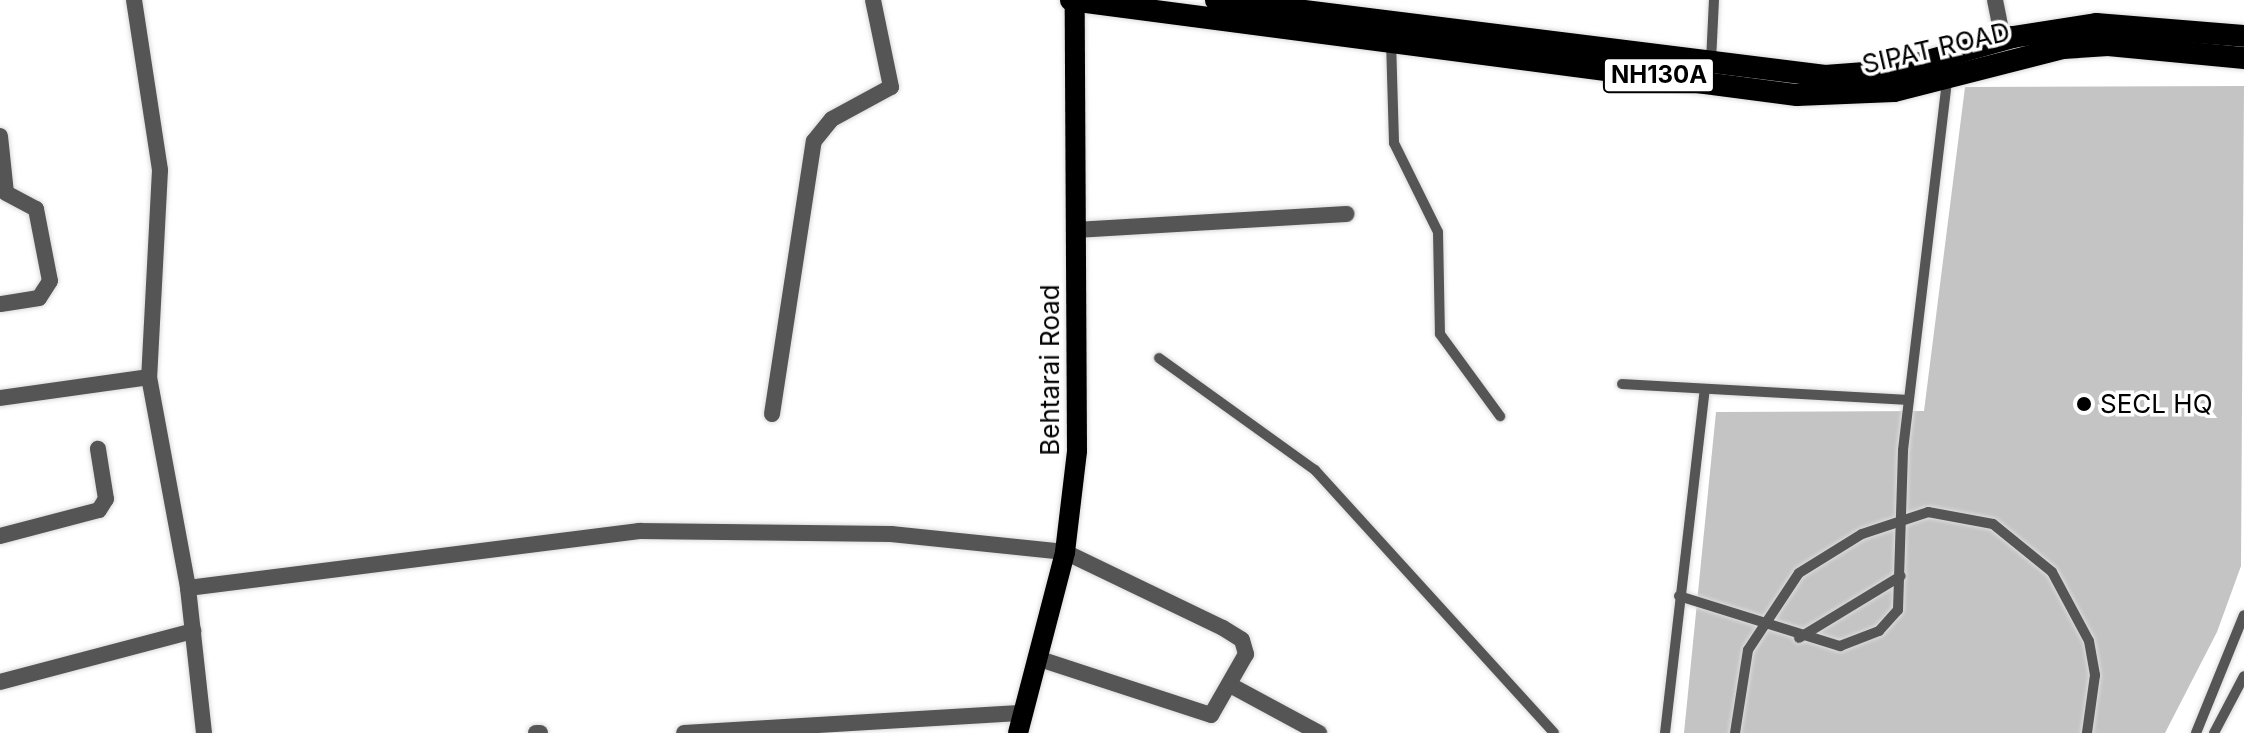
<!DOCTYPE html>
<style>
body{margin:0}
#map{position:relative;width:2244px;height:733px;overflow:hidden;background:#fff;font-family:Inter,sans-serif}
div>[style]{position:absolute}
.building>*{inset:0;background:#c4c4c4}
.roads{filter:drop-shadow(0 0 2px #dbdbdb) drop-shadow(0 0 2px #dbdbdb)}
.service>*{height:10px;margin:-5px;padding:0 5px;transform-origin:5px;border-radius:5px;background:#555}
.minor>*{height:16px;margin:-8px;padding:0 8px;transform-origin:8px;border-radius:8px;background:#555}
.primary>*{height:20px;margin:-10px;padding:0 10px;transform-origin:10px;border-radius:10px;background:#000}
.trunk>*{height:22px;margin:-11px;padding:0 11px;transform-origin:11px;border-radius:11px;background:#000}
.dots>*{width:22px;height:22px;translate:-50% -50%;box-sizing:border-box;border:4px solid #fff;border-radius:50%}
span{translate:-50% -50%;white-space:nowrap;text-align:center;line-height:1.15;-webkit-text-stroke:7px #fff;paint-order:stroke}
.shield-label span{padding:2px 6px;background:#fff;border:2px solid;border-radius:6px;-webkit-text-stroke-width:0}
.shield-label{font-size:24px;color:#000;font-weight:700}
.street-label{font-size:26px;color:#000}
.poi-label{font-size:26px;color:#000}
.left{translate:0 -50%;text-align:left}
</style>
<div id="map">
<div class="building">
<i style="clip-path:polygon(2244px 86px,2241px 566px,2217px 632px,2165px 733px,1684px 733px,1716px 412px,1924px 411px,1965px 87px)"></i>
</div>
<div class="roads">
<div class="service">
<i style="left:1391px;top:41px;width:102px;rotate:88.3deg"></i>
<i style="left:1394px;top:143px;width:99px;rotate:63.7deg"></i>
<i style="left:1438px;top:232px;width:102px;rotate:88.9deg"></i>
<i style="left:1440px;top:334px;width:102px;rotate:53.8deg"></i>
<i style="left:1711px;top:61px;width:61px;rotate:-87.2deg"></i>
<i style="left:1159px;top:358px;width:192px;rotate:35.7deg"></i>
<i style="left:1315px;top:470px;width:355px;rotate:47.7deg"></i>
<i style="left:1622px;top:384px;width:287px;rotate:3.2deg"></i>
<i style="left:1679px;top:596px;width:169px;rotate:17.3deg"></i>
<i style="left:1840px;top:646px;width:42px;rotate:-21deg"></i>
<i style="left:1879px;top:631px;width:28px;rotate:-48deg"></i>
<i style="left:1898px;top:610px;width:160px;rotate:-88.2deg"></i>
<i style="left:1903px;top:450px;width:374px;rotate:-83.2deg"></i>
<i style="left:1799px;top:638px;width:119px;rotate:-31.3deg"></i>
<i style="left:1665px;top:733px;width:346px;rotate:-83.4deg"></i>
<i style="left:1735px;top:733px;width:84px;rotate:-81.1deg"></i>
<i style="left:1748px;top:650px;width:92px;rotate:-56.5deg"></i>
<i style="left:1799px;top:573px;width:74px;rotate:-31.8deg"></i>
<i style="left:1862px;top:534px;width:70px;rotate:-18.4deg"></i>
<i style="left:1928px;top:512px;width:66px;rotate:10.5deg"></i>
<i style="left:1993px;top:524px;width:76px;rotate:39.1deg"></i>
<i style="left:2052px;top:572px;width:78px;rotate:61.8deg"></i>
<i style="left:2089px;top:641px;width:35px;rotate:80deg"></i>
<i style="left:2095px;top:675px;width:59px;rotate:97.9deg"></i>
<i style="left:2196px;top:733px;width:127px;rotate:-67.9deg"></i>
<i style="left:2214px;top:733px;width:64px;rotate:-62.2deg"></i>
</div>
<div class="minor">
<i style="left:134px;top:0;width:172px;rotate:81.3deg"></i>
<i style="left:160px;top:170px;width:207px;rotate:93deg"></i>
<i style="left:149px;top:377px;width:215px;rotate:79.5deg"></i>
<i style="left:188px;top:588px;width:146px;rotate:83.7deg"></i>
<i style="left:1995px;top:0;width:41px;rotate:78.7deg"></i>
<i style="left:0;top:136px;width:57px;rotate:84deg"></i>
<i style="left:6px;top:193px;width:34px;rotate:28deg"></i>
<i style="left:36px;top:209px;width:73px;rotate:79deg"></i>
<i style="left:50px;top:281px;width:20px;rotate:123deg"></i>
<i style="left:39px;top:298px;width:39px;rotate:171deg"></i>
<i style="left:1075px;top:230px;width:272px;rotate:-3.4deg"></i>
<i style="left:0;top:398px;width:150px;rotate:-8deg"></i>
<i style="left:772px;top:414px;width:276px;rotate:-81.3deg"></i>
<i style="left:814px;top:141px;width:28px;rotate:-51deg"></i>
<i style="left:832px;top:119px;width:67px;rotate:-28.5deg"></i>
<i style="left:891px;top:87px;width:89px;rotate:-101.7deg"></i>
<i style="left:0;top:536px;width:102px;rotate:-14.7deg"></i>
<i style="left:99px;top:510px;width:13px;rotate:-58deg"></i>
<i style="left:106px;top:499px;width:51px;rotate:-99.1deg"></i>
<i style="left:188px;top:588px;width:455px;rotate:-7.2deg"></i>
<i style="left:639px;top:531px;width:252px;rotate:0.7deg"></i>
<i style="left:891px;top:534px;width:175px;rotate:5.9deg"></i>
<i style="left:1065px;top:552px;width:175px;rotate:25.7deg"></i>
<i style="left:1223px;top:628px;width:22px;rotate:32deg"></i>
<i style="left:1242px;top:640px;width:15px;rotate:74deg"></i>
<i style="left:1246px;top:654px;width:70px;rotate:119.8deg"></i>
<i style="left:1211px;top:715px;width:183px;rotate:-161.9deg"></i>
<i style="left:0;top:682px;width:200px;rotate:-14.8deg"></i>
<i style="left:1232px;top:686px;width:99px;rotate:28.4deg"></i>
<i style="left:536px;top:733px;width:4px"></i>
<i style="left:684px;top:733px;width:340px;rotate:-3.4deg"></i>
</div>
<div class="primary">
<i style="left:1018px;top:733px;width:187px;rotate:-75.4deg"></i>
<i style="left:1065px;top:552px;width:102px;rotate:-83.2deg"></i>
<i style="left:1077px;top:451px;width:451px;rotate:-90.3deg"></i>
</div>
<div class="trunk">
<i style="left:1071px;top:0;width:732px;rotate:7.46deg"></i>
<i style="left:1797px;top:95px;width:97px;rotate:-2.4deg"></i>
<i style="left:1894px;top:91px;width:174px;rotate:-14.3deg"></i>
<i style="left:2063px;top:48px;width:45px;rotate:-3.8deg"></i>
<i style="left:2108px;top:45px;width:137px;rotate:5.5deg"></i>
<i style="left:1216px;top:0;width:614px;rotate:7.11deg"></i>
<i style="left:1825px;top:76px;width:67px;rotate:-4.3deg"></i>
<i style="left:1892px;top:71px;width:126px;rotate:-15.7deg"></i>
<i style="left:2013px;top:37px;width:84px;rotate:-8.9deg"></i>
<i style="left:2096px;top:24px;width:148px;rotate:4.6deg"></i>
</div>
</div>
<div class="dots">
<i style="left:2084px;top:404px;background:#000"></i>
</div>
<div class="shield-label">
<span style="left:1659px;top:75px">NH130A</span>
</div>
<div class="street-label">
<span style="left:1936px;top:48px;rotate:-13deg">SIPAT ROAD</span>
<span style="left:1050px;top:370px;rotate:-90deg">Behtarai Road</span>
</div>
<div class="poi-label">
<span class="left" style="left:2100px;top:404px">SECL HQ</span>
</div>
</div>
